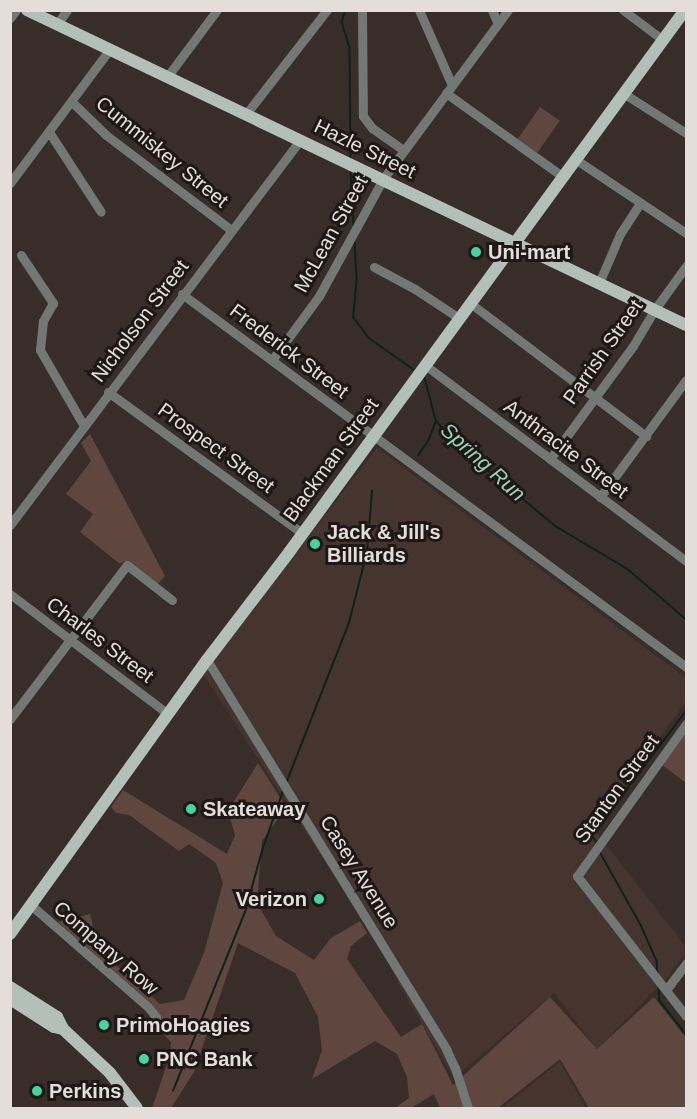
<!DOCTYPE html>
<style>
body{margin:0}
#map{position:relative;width:697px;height:1119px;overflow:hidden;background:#392d2a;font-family:Arial,sans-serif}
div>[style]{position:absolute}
.built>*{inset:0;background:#46342e}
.green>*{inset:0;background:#5f463e;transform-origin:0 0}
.stream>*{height:1.5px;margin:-0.75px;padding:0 0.75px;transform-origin:0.75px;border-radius:0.75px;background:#072519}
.minor>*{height:9px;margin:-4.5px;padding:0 4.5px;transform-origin:4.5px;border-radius:4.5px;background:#727875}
.major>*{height:12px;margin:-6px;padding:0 6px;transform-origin:6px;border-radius:6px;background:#b3bfb9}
.dots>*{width:16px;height:16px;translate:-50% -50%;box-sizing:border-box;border:3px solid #1d1716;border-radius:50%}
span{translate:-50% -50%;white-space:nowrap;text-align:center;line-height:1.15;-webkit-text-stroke:6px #1d1716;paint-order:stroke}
.street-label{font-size:20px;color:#e5ddda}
.poi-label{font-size:20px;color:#e5ddda;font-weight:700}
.left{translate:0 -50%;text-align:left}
.right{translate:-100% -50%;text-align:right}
.water-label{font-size:21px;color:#98d3b8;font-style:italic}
.frame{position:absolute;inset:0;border:12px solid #e5ddda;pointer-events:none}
</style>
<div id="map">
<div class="built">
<i style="clip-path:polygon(377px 448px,686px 678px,686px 702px,593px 828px,686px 947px,686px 952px,665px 980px,597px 1049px,554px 993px,454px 1078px,409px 1002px,374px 937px,203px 674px)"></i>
<i style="clip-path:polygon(560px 1062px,586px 1108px,502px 1108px)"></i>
</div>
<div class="green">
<i style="left:540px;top:107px;width:24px;height:39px;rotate:35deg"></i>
<i style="clip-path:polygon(90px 434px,165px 576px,158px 584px,125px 561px,120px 564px,80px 532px,93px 514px,66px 494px,91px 461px,81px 443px)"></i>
<i style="clip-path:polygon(686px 729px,686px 783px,661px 764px)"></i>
<i style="clip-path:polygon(258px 763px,286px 807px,262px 841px,257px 903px,276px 936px,314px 960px,331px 938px,360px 921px,367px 933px,351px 946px,347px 959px,401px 1037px,422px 1024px,453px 1085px,550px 997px,597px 1049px,654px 997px,686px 1038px,686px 1108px,589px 1108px,560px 1059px,498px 1108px,440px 1108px,434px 1094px,411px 1108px,395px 1108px,409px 1098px,407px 1077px,397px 1054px,375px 1041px,312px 1079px,322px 1050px,318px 1017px,295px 973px,238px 943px,194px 1072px,171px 1108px,152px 1108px,170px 1056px,171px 1042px,156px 1027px,160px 1015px,58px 922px,90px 914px,94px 930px,87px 932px,97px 948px,160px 1004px,184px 1000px,204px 953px,223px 883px,216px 863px,189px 844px,179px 851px,129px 815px,116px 813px,111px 807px,123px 790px,227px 854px,235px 835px,228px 811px)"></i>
</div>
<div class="stream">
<i style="left:346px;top:10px;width:13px;rotate:108deg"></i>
<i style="left:342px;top:22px;width:27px;rotate:73deg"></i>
<i style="left:350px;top:48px;width:110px;rotate:89.5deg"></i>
<i style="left:351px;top:172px;width:52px;rotate:86.7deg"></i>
<i style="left:355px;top:241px;width:39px;rotate:87deg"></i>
<i style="left:357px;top:280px;width:38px;rotate:95deg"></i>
<i style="left:354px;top:318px;width:25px;rotate:53deg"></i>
<i style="left:369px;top:338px;width:57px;rotate:35.1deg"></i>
<i style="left:425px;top:378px;width:43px;rotate:75.3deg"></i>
<i style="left:436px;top:420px;width:25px;rotate:53deg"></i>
<i style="left:451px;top:440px;width:137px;rotate:39.4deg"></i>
<i style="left:557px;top:527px;width:84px;rotate:30.8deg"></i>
<i style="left:629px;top:570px;width:75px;rotate:40.7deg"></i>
<i style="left:418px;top:456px;width:20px;rotate:-57deg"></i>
<i style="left:429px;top:439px;width:19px;rotate:-69deg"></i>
<i style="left:287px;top:781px;width:170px;rotate:-68.6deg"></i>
<i style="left:349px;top:623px;width:73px;rotate:-75.8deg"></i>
<i style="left:367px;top:552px;width:61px;rotate:-85.3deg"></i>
<i style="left:596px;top:842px;width:8px;rotate:-120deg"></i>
<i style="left:592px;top:835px;width:156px;rotate:-52.8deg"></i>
<i style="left:600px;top:852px;width:84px;rotate:60.7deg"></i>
<i style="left:641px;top:925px;width:39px;rotate:66deg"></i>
<i style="left:657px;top:961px;width:13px;rotate:86deg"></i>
<i style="left:659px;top:988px;width:13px;rotate:86deg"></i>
<i style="left:660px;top:1001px;width:42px;rotate:51.8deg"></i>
<i style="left:173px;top:1091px;width:196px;rotate:-68.1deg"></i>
<i style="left:246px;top:909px;width:60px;rotate:-74.6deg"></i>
<i style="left:262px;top:851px;width:64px;rotate:-70.7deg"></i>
</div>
<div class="minor">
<i style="left:362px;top:10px;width:106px;rotate:89.5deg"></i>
<i style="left:363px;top:116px;width:15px;rotate:53deg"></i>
<i style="left:372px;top:128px;width:39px;rotate:35deg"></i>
<i style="left:419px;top:10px;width:82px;rotate:66.3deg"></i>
<i style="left:492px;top:10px;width:15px;rotate:67deg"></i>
<i style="left:623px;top:10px;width:50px;rotate:36.9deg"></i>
<i style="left:10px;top:18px;width:10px;rotate:-53deg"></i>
<i style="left:57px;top:24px;width:17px;rotate:-54deg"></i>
<i style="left:167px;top:77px;width:84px;rotate:-53.3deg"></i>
<i style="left:446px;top:93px;width:143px;rotate:35.6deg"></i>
<i style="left:623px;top:93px;width:75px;rotate:32.4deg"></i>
<i style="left:72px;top:102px;width:47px;rotate:44.1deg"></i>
<i style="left:106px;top:135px;width:157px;rotate:37.2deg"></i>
<i style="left:246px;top:114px;width:132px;rotate:-52.1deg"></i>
<i style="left:49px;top:132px;width:95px;rotate:57deg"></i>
<i style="left:575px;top:159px;width:133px;rotate:33.7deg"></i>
<i style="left:10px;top:183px;width:167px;rotate:-53.3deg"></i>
<i style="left:21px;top:255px;width:58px;rotate:56.3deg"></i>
<i style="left:53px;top:303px;width:21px;rotate:119deg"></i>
<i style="left:43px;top:321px;width:29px;rotate:96deg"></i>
<i style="left:40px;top:350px;width:88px;rotate:59.9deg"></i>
<i style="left:374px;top:267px;width:47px;rotate:28.2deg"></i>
<i style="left:415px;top:289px;width:53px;rotate:33.4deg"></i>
<i style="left:599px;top:283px;width:53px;rotate:-66.8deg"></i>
<i style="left:620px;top:234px;width:37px;rotate:-57deg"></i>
<i style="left:182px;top:294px;width:627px;rotate:36.5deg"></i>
<i style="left:470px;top:303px;width:221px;rotate:37.1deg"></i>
<i style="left:272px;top:360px;width:79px;rotate:-53.7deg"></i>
<i style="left:319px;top:296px;width:133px;rotate:-61.3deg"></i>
<i style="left:383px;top:179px;width:210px;rotate:-53.5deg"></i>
<i style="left:425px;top:365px;width:326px;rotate:36.9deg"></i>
<i style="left:108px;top:392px;width:240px;rotate:36deg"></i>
<i style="left:550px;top:459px;width:140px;rotate:-53.7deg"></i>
<i style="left:633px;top:346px;width:43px;rotate:-59.3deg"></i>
<i style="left:655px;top:309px;width:53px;rotate:-54.2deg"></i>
<i style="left:600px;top:497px;width:145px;rotate:-53.7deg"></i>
<i style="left:10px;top:525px;width:482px;rotate:-53deg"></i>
<i style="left:10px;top:594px;width:198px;rotate:37.2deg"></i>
<i style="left:207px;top:660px;width:457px;rotate:58.4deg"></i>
<i style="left:446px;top:1049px;width:21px;rotate:65deg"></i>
<i style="left:455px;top:1068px;width:42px;rotate:72deg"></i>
<i style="left:10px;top:719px;width:193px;rotate:-52.8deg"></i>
<i style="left:127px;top:565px;width:57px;rotate:37.9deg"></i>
<i style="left:686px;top:724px;width:187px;rotate:125.6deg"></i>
<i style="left:577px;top:876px;width:177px;rotate:52.1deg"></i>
<i style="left:32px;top:906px;width:154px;rotate:41deg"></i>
<i style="left:148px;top:1007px;width:13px;rotate:51deg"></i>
<i style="left:666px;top:990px;width:34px;rotate:-53deg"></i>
</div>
<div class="major">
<i style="left:27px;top:10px;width:730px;rotate:25.55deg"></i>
<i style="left:10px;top:934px;width:337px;rotate:-54.3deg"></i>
<i style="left:207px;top:660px;width:137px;rotate:-52.7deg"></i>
<i style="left:290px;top:551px;width:670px;rotate:-53.87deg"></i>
<i style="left:10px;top:987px;width:56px;rotate:32.6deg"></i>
<i style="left:57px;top:1017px;width:13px;rotate:63deg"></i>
<i style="left:63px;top:1029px;width:64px;rotate:43.1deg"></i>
<i style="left:110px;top:1073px;width:44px;rotate:52.4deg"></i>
<i style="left:10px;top:999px;width:52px;rotate:32.5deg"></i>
<i style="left:54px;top:1027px;width:9px;rotate:13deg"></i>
</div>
<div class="dots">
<i style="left:476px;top:252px;background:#44d49f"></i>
<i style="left:315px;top:544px;background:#44d49f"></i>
<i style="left:191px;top:809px;background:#44d49f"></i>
<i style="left:319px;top:899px;background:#44d49f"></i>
<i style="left:104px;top:1025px;background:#44d49f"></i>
<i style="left:144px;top:1059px;background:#44d49f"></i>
<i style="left:37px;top:1091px;background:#44d49f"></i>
</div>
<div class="street-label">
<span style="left:365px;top:149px;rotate:26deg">Hazle Street</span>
<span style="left:162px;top:152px;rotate:39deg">Cummiskey Street</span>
<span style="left:331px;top:234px;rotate:-61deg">McLean Street</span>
<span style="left:140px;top:321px;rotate:-53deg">Nicholson Street</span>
<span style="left:289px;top:351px;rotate:37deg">Frederick Street</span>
<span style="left:603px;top:352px;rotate:-55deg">Parrish Street</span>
<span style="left:216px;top:448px;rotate:36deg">Prospect Street</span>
<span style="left:566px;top:449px;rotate:37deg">Anthracite Street</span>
<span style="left:331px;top:460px;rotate:-54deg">Blackman Street</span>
<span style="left:100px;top:640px;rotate:37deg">Charles Street</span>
<span style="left:617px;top:789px;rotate:-54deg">Stanton Street</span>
<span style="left:359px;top:872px;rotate:58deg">Casey Avenue</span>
<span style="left:106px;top:948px;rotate:41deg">Company Row</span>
</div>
<div class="poi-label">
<span class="left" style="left:488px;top:252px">Uni-mart</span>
<span class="left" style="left:327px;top:544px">Jack &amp; Jill's<br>Billiards</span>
<span class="left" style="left:203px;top:809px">Skateaway</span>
<span class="right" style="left:307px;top:899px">Verizon</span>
<span class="left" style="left:116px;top:1025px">PrimoHoagies</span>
<span class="left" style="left:156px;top:1059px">PNC Bank</span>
<span class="left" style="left:49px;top:1091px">Perkins</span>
</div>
<div class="water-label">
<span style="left:483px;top:462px;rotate:42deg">Spring Run</span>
</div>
<div class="frame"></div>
</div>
